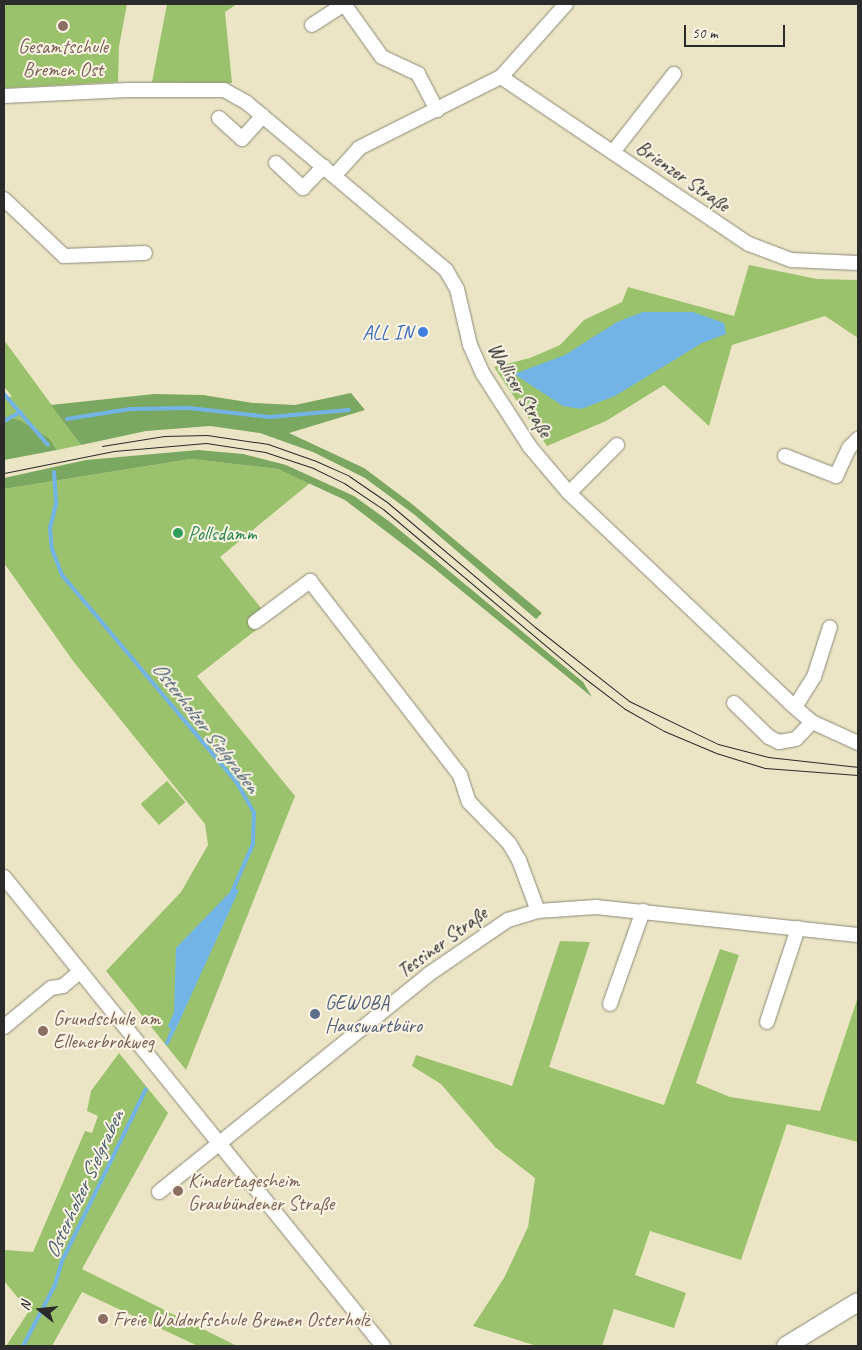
<!DOCTYPE html>
<meta charset="utf-8">
<style>
body{margin:0}
#map{position:relative;width:862px;height:1350px;overflow:hidden;background:#ece5c5;font-family:Caveat,sans-serif}
div>[style]{position:absolute}
.green>*{inset:0;background:#9ac26d;transform-origin:0 0}
.forest>*{inset:0;background:#7ba860}
.water>*{inset:0;background:#73b4e7}
.stream>*{height:4px;margin:-2px;padding:0 2px;transform-origin:2px;border-radius:2px;background:#73b4e7}
.roads{filter:drop-shadow(0 0 1px #8c8878) drop-shadow(0 0 1px #8c8878)}
.minor>*{height:14px;margin:-7px;padding:0 7px;transform-origin:7px;border-radius:7px;background:#fff}
.major>*{height:18px;margin:-9px;padding:0 9px;transform-origin:9px;border-radius:9px;background:#fff}
.tram>*{height:1px;margin:-0.5px;padding:0 0.5px;transform-origin:0.5px;border-radius:0.5px;background:#2b2b2b}
.dots>*{width:14px;height:14px;translate:-50% -50%;box-sizing:border-box;border:2px solid #fcf5e5;border-radius:50%}
span{translate:-50% -50%;white-space:nowrap;text-align:center;line-height:1.15;-webkit-text-stroke:4px #fcf5e5;paint-order:stroke}
.education-label{font-size:20px;color:#785e54}
.left{translate:0 -50%;text-align:left}
.street-label{font-size:20px;color:#2b2b2b}
.shop-label{font-size:20px;color:#366cbe}
.right{translate:-100% -50%;text-align:right}
.leisure-label{font-size:20px;color:#27864d}
.service-label{font-size:20px;color:#4e5e75}
.water-label{font-size:21px;color:#445b6d;font-style:italic}
.frame{position:absolute;inset:0;border:5px solid #2b2b2b;pointer-events:none}
.north{position:absolute;left:15px;top:1285px;width:50px;height:50px;-webkit-text-stroke:4px #fcf5e5;paint-order:stroke;rotate:286deg;font-size:14px;font-weight:700;line-height:20px;text-align:center;color:#2b2b2b}
.north::after{content:'';display:block;margin:auto;width:18px;height:22px;background:#2b2b2b;clip-path:polygon(50% 0,100% 100%,50% 72%,0 100%)}
.scale{position:absolute;left:684px;top:25px;width:101px;height:22px;box-sizing:border-box;border:2px solid #2b2b2b;border-top:0;padding-left:6px;font-size:15px;line-height:18px;white-space:nowrap;color:#2b2b2b;-webkit-text-stroke:4px #fcf5e5;paint-order:stroke}
</style>
<div id="map">
<div class="green">
<i style="clip-path:polygon(4px 4px,127px 4px,119px 47px,118px 82px,4px 88px)"></i>
<i style="clip-path:polygon(167px 4px,237px 4px,225px 12px,232px 83px,152px 82px)"></i>
<i style="clip-path:polygon(749px 265px,817px 279px,858px 280px,858px 338px,825px 316px,732px 345px,709px 426px,664px 385px,606px 421px,547px 446px,494px 367px,530px 358px,560px 345px,584px 320px,622px 302px,628px 287px,734px 316px)"></i>
<i style="clip-path:polygon(4px 340px,81px 445px,57px 450px,49px 438px,20px 420px,4px 416px,4px 399px,12px 396px,4px 387px)"></i>
<i style="clip-path:polygon(191px 459px,278px 469px,310px 483px,220px 557px,270px 619px,197px 676px,295px 796px,186px 1070px,106px 971px,181px 892px,208px 845px,205px 824px,73px 661px,4px 563px,4px 489px)"></i>
<i style="left:167px;top:781px;width:28px;height:35px;rotate:49deg"></i>
<i style="clip-path:polygon(560px 941px,590px 942px,549px 1067px,664px 1105px,720px 949px,739px 955px,696px 1083px,730px 1097px,820px 1111px,858px 997px,858px 1142px,787px 1124px,741px 1260px,650px 1231px,635px 1275px,686px 1293px,674px 1328px,614px 1309px,602px 1346px,537px 1346px,473px 1326px,504px 1278px,528px 1227px,535px 1178px,495px 1147px,441px 1084px,412px 1066px,416px 1055px,512px 1086px)"></i>
<i style="clip-path:polygon(119px 1053px,168px 1113px,82px 1269px,237px 1346px,198px 1346px,82px 1292px,52px 1346px,6px 1346px,29px 1311px,4px 1281px,4px 1250px,33px 1252px,85px 1131px,92px 1133px,98px 1116px,87px 1111px,91px 1091px)"></i>
</div>
<div class="forest">
<i style="clip-path:polygon(351px 393px,365px 410px,289px 433px,364px 468px,412px 504px,542px 613px,536px 619px,415px 515px,365px 478px,313px 452px,260px 433px,210px 426px,146px 431px,81px 445px,51px 405px,154px 394px,203px 395px,253px 403px,295px 405px)"></i>
<i style="clip-path:polygon(4px 416px,20px 420px,49px 438px,57px 450px,4px 460px)"></i>
<i style="clip-path:polygon(198px 450px,243px 454px,286px 465px,354px 496px,390px 522px,583px 682px,592px 697px,430px 565px,345px 500px,278px 469px,191px 459px,4px 489px,4px 478px,86px 460px)"></i>
</div>
<div class="water">
<i style="clip-path:polygon(643px 312px,693px 312px,724px 323px,726px 334px,702px 343px,615px 396px,581px 409px,563px 406px,514px 374px,565px 355px,617px 322px)"></i>
<i style="clip-path:polygon(234px 888px,239px 890px,174px 1033px,168px 1026px,174px 1012px,176px 948px)"></i>
</div>
<div class="stream">
<i style="left:4px;top:394px;width:67px;rotate:49.2deg"></i>
<i style="left:67px;top:419px;width:64px;rotate:-9deg"></i>
<i style="left:130px;top:409px;width:59px;rotate:-1deg"></i>
<i style="left:189px;top:408px;width:81px;rotate:6.3deg"></i>
<i style="left:270px;top:417px;width:79px;rotate:-5.1deg"></i>
<i style="left:4px;top:421px;width:19px;rotate:-28deg"></i>
<i style="left:54px;top:472px;width:32px;rotate:86deg"></i>
<i style="left:56px;top:504px;width:25px;rotate:104deg"></i>
<i style="left:50px;top:528px;width:21px;rotate:85deg"></i>
<i style="left:52px;top:549px;width:28px;rotate:69deg"></i>
<i style="left:62px;top:575px;width:272px;rotate:49.9deg"></i>
<i style="left:237px;top:783px;width:34px;rotate:60deg"></i>
<i style="left:254px;top:812px;width:32px;rotate:92deg"></i>
<i style="left:253px;top:844px;width:52px;rotate:113.6deg"></i>
<i style="left:167px;top:1043px;width:17px;rotate:-66deg"></i>
<i style="left:23px;top:1346px;width:69px;rotate:-62.3deg"></i>
<i style="left:55px;top:1285px;width:25px;rotate:-74deg"></i>
<i style="left:62px;top:1261px;width:191px;rotate:-64deg"></i>
</div>
<div class="roads">
<div class="minor">
<i style="left:344px;top:4px;width:65px;rotate:54.4deg"></i>
<i style="left:382px;top:57px;width:40px;rotate:25deg"></i>
<i style="left:418px;top:74px;width:41px;rotate:62.2deg"></i>
<i style="left:312px;top:25px;width:38px;rotate:-33deg"></i>
<i style="left:501px;top:77px;width:299px;rotate:34deg"></i>
<i style="left:749px;top:244px;width:45px;rotate:20.9deg"></i>
<i style="left:791px;top:260px;width:67px;rotate:2.6deg"></i>
<i style="left:4px;top:96px;width:124px;rotate:-2.8deg"></i>
<i style="left:128px;top:90px;width:96px"></i>
<i style="left:224px;top:90px;width:26px;rotate:29deg"></i>
<i style="left:247px;top:103px;width:260px;rotate:40deg"></i>
<i style="left:446px;top:270px;width:22px;rotate:60deg"></i>
<i style="left:457px;top:289px;width:57px;rotate:76.9deg"></i>
<i style="left:470px;top:345px;width:32px;rotate:66deg"></i>
<i style="left:483px;top:374px;width:87px;rotate:57.2deg"></i>
<i style="left:530px;top:447px;width:60px;rotate:49.7deg"></i>
<i style="left:569px;top:493px;width:305px;rotate:43.5deg"></i>
<i style="left:790px;top:703px;width:29px;rotate:41deg"></i>
<i style="left:812px;top:722px;width:51px;rotate:24.5deg"></i>
<i style="left:219px;top:118px;width:31px;rotate:42deg"></i>
<i style="left:242px;top:139px;width:31px;rotate:-48deg"></i>
<i style="left:613px;top:152px;width:99px;rotate:-52deg"></i>
<i style="left:276px;top:163px;width:37px;rotate:43deg"></i>
<i style="left:303px;top:188px;width:30px;rotate:-46deg"></i>
<i style="left:335px;top:175px;width:36px;rotate:-48deg"></i>
<i style="left:359px;top:148px;width:159px;rotate:-26.6deg"></i>
<i style="left:501px;top:77px;width:98px;rotate:-48.3deg"></i>
<i style="left:4px;top:199px;width:83px;rotate:43.5deg"></i>
<i style="left:64px;top:256px;width:81px;rotate:-2.1deg"></i>
<i style="left:785px;top:456px;width:55px;rotate:21.4deg"></i>
<i style="left:836px;top:476px;width:31px;rotate:-65deg"></i>
<i style="left:849px;top:448px;width:13px;rotate:-45deg"></i>
<i style="left:569px;top:493px;width:68px;rotate:-45deg"></i>
<i style="left:255px;top:622px;width:69px;rotate:-36.7deg"></i>
<i style="left:310px;top:581px;width:245px;rotate:52.3deg"></i>
<i style="left:460px;top:775px;width:28px;rotate:72deg"></i>
<i style="left:469px;top:802px;width:57px;rotate:45.7deg"></i>
<i style="left:509px;top:843px;width:20px;rotate:60deg"></i>
<i style="left:519px;top:860px;width:54px;rotate:69.6deg"></i>
<i style="left:734px;top:703px;width:49px;rotate:44.2deg"></i>
<i style="left:769px;top:737px;width:11px;rotate:27deg"></i>
<i style="left:779px;top:742px;width:17px;rotate:-10deg"></i>
<i style="left:796px;top:739px;width:23px;rotate:-47deg"></i>
<i style="left:795px;top:707px;width:36px;rotate:-58deg"></i>
<i style="left:814px;top:677px;width:52px;rotate:-72.3deg"></i>
<i style="left:4px;top:877px;width:603px;rotate:51.06deg"></i>
<i style="left:610px;top:1004px;width:99px;rotate:-70.5deg"></i>
<i style="left:767px;top:1022px;width:99px;rotate:-71.7deg"></i>
<i style="left:4px;top:1027px;width:61px;rotate:-39.7deg"></i>
<i style="left:51px;top:988px;width:12px;rotate:-9deg"></i>
<i style="left:63px;top:986px;width:23px;rotate:-40deg"></i>
<i style="left:159px;top:1192px;width:347px;rotate:-38.9deg"></i>
<i style="left:429px;top:974px;width:96px;rotate:-34.4deg"></i>
<i style="left:508px;top:920px;width:31px;rotate:-17deg"></i>
<i style="left:538px;top:911px;width:58px;rotate:-3.9deg"></i>
<i style="left:596px;top:907px;width:263px;rotate:6.1deg"></i>
</div>
<div class="major">
<i style="left:786px;top:1346px;width:84px;rotate:-31.4deg"></i>
</div>
</div>
<div class="tram">
<i style="left:102px;top:446px;width:63px;rotate:-9.2deg"></i>
<i style="left:164px;top:436px;width:43px;rotate:-1.3deg"></i>
<i style="left:207px;top:435px;width:62px;rotate:8.4deg"></i>
<i style="left:268px;top:444px;width:51px;rotate:19.5deg"></i>
<i style="left:316px;top:461px;width:36px;rotate:24deg"></i>
<i style="left:349px;top:476px;width:46px;rotate:34.4deg"></i>
<i style="left:387px;top:502px;width:194px;rotate:40.2deg"></i>
<i style="left:535px;top:627px;width:120px;rotate:38.2deg"></i>
<i style="left:629px;top:701px;width:99px;rotate:25.8deg"></i>
<i style="left:718px;top:744px;width:52px;rotate:14.6deg"></i>
<i style="left:768px;top:757px;width:91px;rotate:6.3deg"></i>
<i style="left:4px;top:473px;width:112px;rotate:-11.3deg"></i>
<i style="left:114px;top:451px;width:92px;rotate:-5deg"></i>
<i style="left:206px;top:443px;width:60px;rotate:8.7deg"></i>
<i style="left:265px;top:452px;width:51px;rotate:18.4deg"></i>
<i style="left:313px;top:468px;width:34px;rotate:26deg"></i>
<i style="left:344px;top:483px;width:47px;rotate:33.7deg"></i>
<i style="left:383px;top:509px;width:261px;rotate:40deg"></i>
<i style="left:583px;top:677px;width:53px;rotate:37.3deg"></i>
<i style="left:625px;top:709px;width:45px;rotate:29.4deg"></i>
<i style="left:664px;top:731px;width:56px;rotate:22.9deg"></i>
<i style="left:716px;top:753px;width:51px;rotate:17deg"></i>
<i style="left:765px;top:768px;width:93px;rotate:4.3deg"></i>
</div>
<div class="dots">
<i style="left:63px;top:26px;background:#8d6e63"></i>
<i style="left:423px;top:332px;background:#3f7fe0"></i>
<i style="left:178px;top:533px;background:#2e9e5b"></i>
<i style="left:315px;top:1014px;background:#5c6f8a"></i>
<i style="left:43px;top:1031px;background:#8d6e63"></i>
<i style="left:178px;top:1191px;background:#8d6e63"></i>
<i style="left:103px;top:1319px;background:#8d6e63"></i>
</div>
<div class="education-label">
<span style="left:63px;top:58px">Gesamtschule<br>Bremen Ost</span>
<span class="left" style="left:53px;top:1030px">Grundschule am<br>Ellenerbrokweg</span>
<span class="left" style="left:188px;top:1192px">Kindertagesheim<br>Graubündener Straße</span>
<span class="left" style="left:113px;top:1319px">Freie Waldorfschule Bremen Osterholz</span>
</div>
<div class="street-label">
<span style="left:683px;top:176px;rotate:35deg">Brienzer Straße</span>
<span style="left:520px;top:390px;rotate:59deg">Walliser Straße</span>
<span style="left:442px;top:942px;rotate:-36deg">Tessiner Straße</span>
</div>
<div class="shop-label">
<span class="right" style="left:413px;top:332px">ALL IN</span>
</div>
<div class="leisure-label">
<span class="left" style="left:188px;top:533px">Pollsdamm</span>
</div>
<div class="service-label">
<span class="left" style="left:325px;top:1014px">GEWOBA<br>Hauswartbüro</span>
</div>
<div class="water-label">
<span style="left:206px;top:727px;rotate:52deg">Osterholzer Sielgraben</span>
<span style="left:84px;top:1184px;rotate:-65deg">Osterholzer Sielgraben</span>
</div>
<div class="frame"></div>
<div class="north">N</div>
<div class="scale">50 m</div>
</div>
